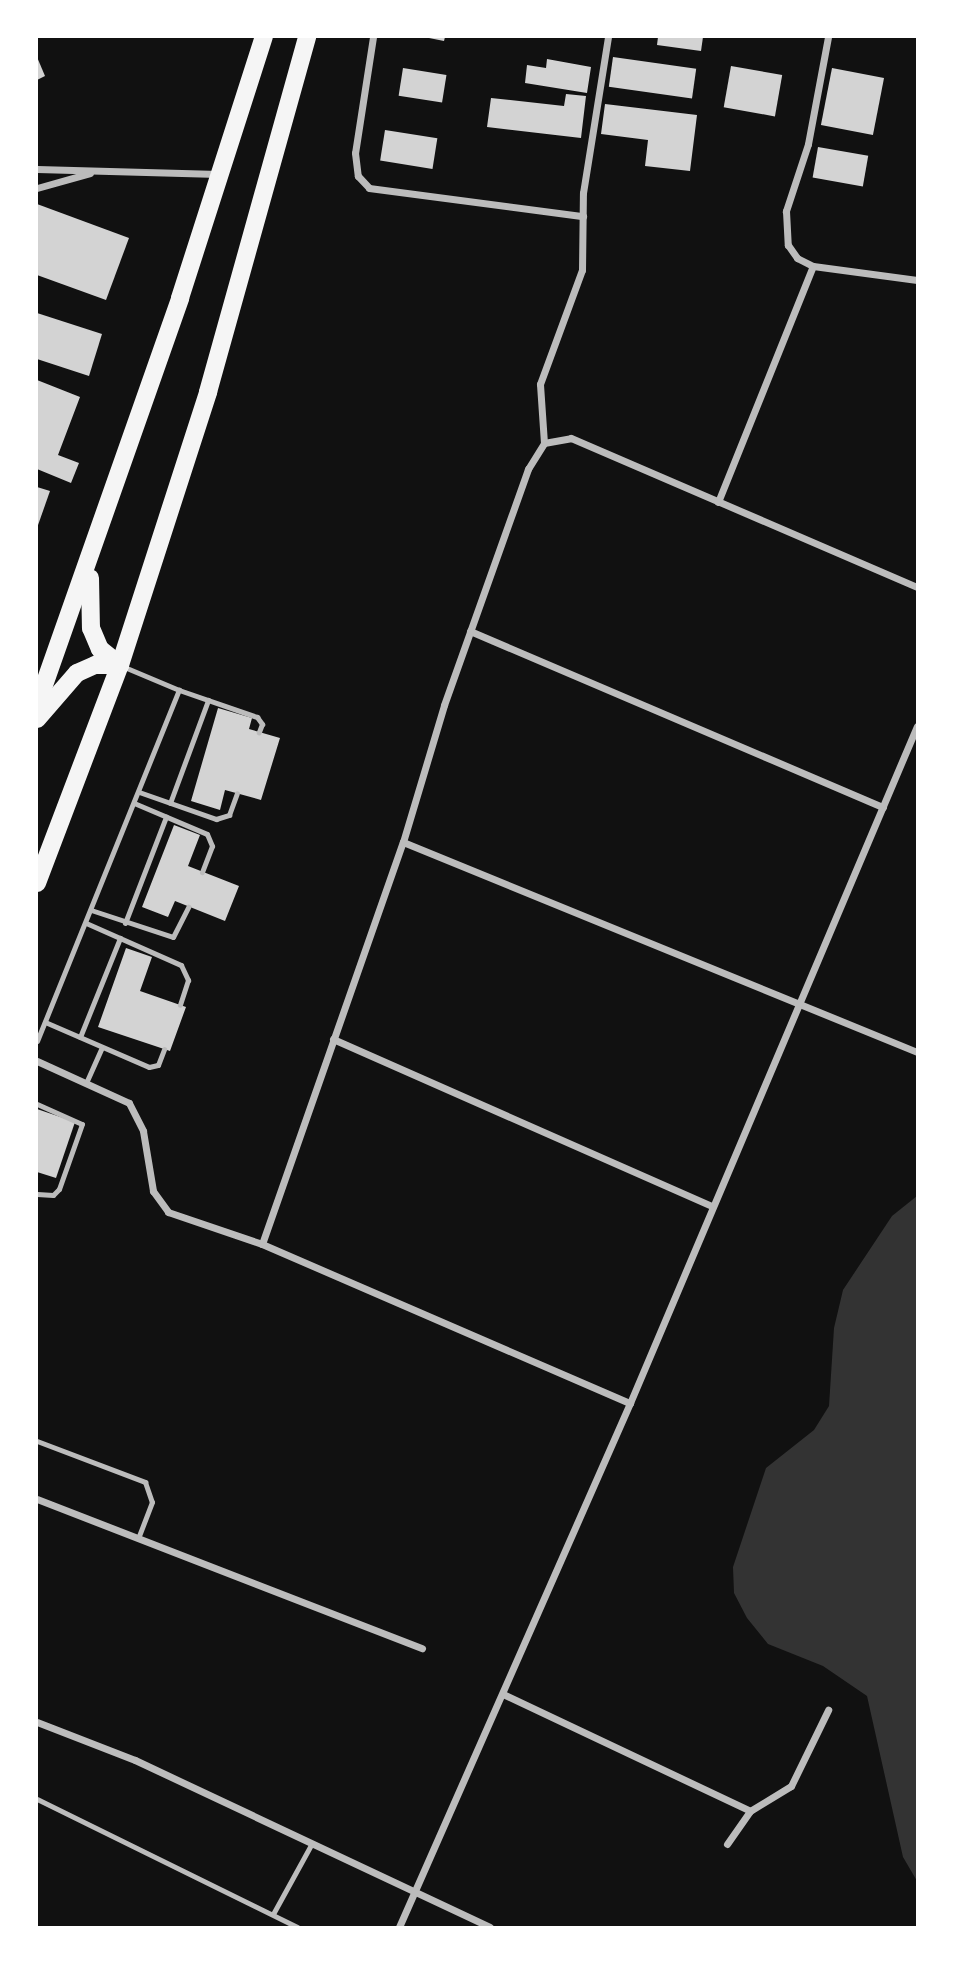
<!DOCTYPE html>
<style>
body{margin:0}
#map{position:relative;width:954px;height:1964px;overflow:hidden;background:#111;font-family:"DM Sans",sans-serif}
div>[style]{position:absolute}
.water>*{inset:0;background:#333}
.building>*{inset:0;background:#d3d3d3;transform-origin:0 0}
.service>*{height:5px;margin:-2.5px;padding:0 2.5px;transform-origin:2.5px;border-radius:2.5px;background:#bcbcbc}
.minor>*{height:7px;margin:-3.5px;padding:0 3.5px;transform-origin:3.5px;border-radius:3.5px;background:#bcbcbc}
.primary>*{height:18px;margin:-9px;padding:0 9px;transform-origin:9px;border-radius:9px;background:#f5f5f5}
span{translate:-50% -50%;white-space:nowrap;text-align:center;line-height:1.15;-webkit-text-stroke:7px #fff;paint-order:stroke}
.frame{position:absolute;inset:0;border:38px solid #fff;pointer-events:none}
</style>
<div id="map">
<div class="water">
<i style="clip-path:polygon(917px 1196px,917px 1881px,903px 1857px,867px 1696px,823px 1666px,768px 1644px,747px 1618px,734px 1593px,733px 1567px,766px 1468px,814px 1430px,829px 1406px,834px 1328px,843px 1290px,892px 1216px)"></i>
</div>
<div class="building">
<i style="clip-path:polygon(424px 37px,445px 37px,444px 41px)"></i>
<i style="clip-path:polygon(658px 37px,703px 37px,701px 51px,657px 45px)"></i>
<i style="clip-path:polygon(37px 57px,45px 76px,37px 80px)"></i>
<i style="left:613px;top:57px;width:84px;height:30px;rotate:8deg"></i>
<i style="clip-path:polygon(547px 59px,591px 67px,587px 93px,525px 83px,527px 65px,546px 68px)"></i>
<i style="left:731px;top:66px;width:52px;height:42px;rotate:10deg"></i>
<i style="left:403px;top:68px;width:44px;height:28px;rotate:9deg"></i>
<i style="left:832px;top:68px;width:53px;height:58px;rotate:11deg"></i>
<i style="clip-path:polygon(566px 94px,586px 96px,581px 138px,487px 127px,491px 98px,564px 106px)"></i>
<i style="clip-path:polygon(605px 104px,697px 115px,690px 171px,645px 166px,648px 140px,601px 134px)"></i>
<i style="left:385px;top:130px;width:53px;height:31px;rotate:9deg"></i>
<i style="left:818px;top:147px;width:51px;height:31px;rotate:10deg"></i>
<i style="clip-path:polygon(37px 204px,129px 238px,106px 300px,37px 275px)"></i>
<i style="clip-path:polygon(37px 313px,102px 334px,89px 376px,37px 359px)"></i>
<i style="clip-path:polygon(37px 380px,80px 397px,58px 455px,79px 463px,71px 483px,37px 469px)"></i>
<i style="clip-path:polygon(37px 487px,50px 491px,37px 528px)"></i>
<i style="clip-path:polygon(218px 708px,252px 718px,249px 729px,280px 738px,261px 800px,225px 790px,220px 810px,191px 801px)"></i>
<i style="clip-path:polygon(174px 825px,200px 835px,188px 866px,239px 886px,225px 921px,175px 901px,168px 917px,142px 907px)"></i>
<i style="clip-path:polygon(126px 948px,152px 957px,140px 991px,186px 1007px,170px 1051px,98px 1027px)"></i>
<i style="clip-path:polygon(37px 1109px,75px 1122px,56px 1178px,37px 1172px)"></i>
</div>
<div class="service">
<i style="left:179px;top:690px;width:83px;rotate:19.1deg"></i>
<i style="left:257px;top:717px;width:9px;rotate:54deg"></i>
<i style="left:262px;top:724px;width:9px;rotate:111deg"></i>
<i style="left:139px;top:792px;width:82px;rotate:19.3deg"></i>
<i style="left:216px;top:819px;width:14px;rotate:-17deg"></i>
<i style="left:229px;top:815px;width:23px;rotate:-70deg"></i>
<i style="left:134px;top:803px;width:79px;rotate:23deg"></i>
<i style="left:207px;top:834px;width:13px;rotate:67deg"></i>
<i style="left:212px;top:846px;width:28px;rotate:111deg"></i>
<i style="left:170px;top:803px;width:110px;rotate:-69.7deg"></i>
<i style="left:91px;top:910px;width:86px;rotate:18.2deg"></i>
<i style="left:173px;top:937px;width:34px;rotate:-63deg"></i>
<i style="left:86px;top:923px;width:104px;rotate:23.9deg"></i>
<i style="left:181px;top:965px;width:17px;rotate:65deg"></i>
<i style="left:188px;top:980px;width:26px;rotate:108deg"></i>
<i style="left:125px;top:923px;width:114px;rotate:-68.9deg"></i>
<i style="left:45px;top:1022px;width:113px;rotate:23.4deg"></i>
<i style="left:149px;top:1067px;width:9px;rotate:-13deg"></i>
<i style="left:158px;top:1065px;width:17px;rotate:-69deg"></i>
<i style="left:80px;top:1037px;width:107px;rotate:-68deg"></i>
<i style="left:37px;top:1041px;width:379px;rotate:-68deg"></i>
<i style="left:179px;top:690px;width:62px;rotate:-157.2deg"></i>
<i style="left:86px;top:1083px;width:39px;rotate:-66deg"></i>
<i style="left:37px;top:1104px;width:49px;rotate:24deg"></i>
<i style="left:82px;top:1124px;width:69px;rotate:109.5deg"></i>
<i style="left:59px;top:1189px;width:8px;rotate:135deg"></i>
<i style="left:53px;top:1195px;width:16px;rotate:-176deg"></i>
<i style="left:37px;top:1441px;width:116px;rotate:20.8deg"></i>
<i style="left:145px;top:1482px;width:21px;rotate:71deg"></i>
<i style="left:152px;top:1502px;width:39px;rotate:111deg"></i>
<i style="left:37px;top:1799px;width:290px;rotate:26.2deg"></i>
<i style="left:273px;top:1914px;width:79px;rotate:-61.2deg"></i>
</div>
<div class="minor">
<i style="left:373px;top:37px;width:117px;rotate:98.8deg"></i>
<i style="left:355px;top:153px;width:23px;rotate:83deg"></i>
<i style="left:358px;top:176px;width:16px;rotate:47deg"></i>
<i style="left:369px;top:188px;width:216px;rotate:7.5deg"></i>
<i style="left:828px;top:37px;width:109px;rotate:100.6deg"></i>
<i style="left:808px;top:144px;width:71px;rotate:108.2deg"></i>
<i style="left:786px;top:211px;width:34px;rotate:87deg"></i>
<i style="left:788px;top:245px;width:16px;rotate:55deg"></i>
<i style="left:797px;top:258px;width:18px;rotate:27deg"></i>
<i style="left:813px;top:266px;width:105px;rotate:7.7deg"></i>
<i style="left:37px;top:169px;width:181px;rotate:1.6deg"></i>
<i style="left:37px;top:188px;width:55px;rotate:-15.8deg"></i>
<i style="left:544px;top:443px;width:59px;rotate:-93.9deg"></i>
<i style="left:540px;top:384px;width:121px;rotate:-69.8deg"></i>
<i style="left:582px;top:270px;width:77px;rotate:-89.3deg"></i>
<i style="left:583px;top:193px;width:158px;rotate:-80.9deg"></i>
<i style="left:718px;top:502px;width:254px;rotate:-68.1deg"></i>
<i style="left:470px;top:631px;width:449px;rotate:23.1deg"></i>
<i style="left:403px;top:842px;width:555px;rotate:22.22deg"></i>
<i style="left:333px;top:1039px;width:413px;rotate:23.8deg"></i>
<i style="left:37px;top:1061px;width:101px;rotate:24.5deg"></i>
<i style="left:129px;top:1103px;width:31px;rotate:63deg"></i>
<i style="left:143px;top:1131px;width:61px;rotate:80.5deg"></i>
<i style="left:153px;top:1191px;width:26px;rotate:54deg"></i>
<i style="left:168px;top:1212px;width:99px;rotate:18.8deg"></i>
<i style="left:262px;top:1244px;width:401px;rotate:23.4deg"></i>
<i style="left:262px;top:1244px;width:426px;rotate:-70.7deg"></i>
<i style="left:403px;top:842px;width:143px;rotate:-73.3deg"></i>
<i style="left:444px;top:705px;width:251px;rotate:-70.4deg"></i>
<i style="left:528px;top:469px;width:31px;rotate:-58deg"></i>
<i style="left:544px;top:443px;width:27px;rotate:-10deg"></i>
<i style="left:571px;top:438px;width:377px;rotate:23.3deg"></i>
<i style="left:37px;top:1499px;width:413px;rotate:21.2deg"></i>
<i style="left:503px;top:1694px;width:273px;rotate:25.3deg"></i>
<i style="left:37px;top:1722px;width:105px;rotate:21.2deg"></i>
<i style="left:135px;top:1760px;width:392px;rotate:25.2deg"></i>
<i style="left:727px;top:1844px;width:40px;rotate:-55.1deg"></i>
<i style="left:750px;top:1811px;width:48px;rotate:-31.4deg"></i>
<i style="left:791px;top:1786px;width:85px;rotate:-64deg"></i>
<i style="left:399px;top:1927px;width:573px;rotate:-66.21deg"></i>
<i style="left:630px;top:1403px;width:735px;rotate:-67.03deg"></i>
</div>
<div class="primary">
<i style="left:90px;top:578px;width:50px;rotate:88.9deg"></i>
<i style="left:91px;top:628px;width:23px;rotate:67deg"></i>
<i style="left:100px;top:649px;width:26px;rotate:39deg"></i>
<i style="left:37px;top:705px;width:431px;rotate:-70.6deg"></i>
<i style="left:180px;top:298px;width:274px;rotate:-72.2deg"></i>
<i style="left:37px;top:719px;width:61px;rotate:-49deg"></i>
<i style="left:77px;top:673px;width:20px;rotate:-24deg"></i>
<i style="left:95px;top:665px;width:25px"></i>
<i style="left:37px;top:883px;width:233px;rotate:-69.2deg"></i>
<i style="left:120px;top:665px;width:287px;rotate:-72.1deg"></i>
<i style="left:208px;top:392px;width:369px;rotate:-74.4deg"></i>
</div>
<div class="frame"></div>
</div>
